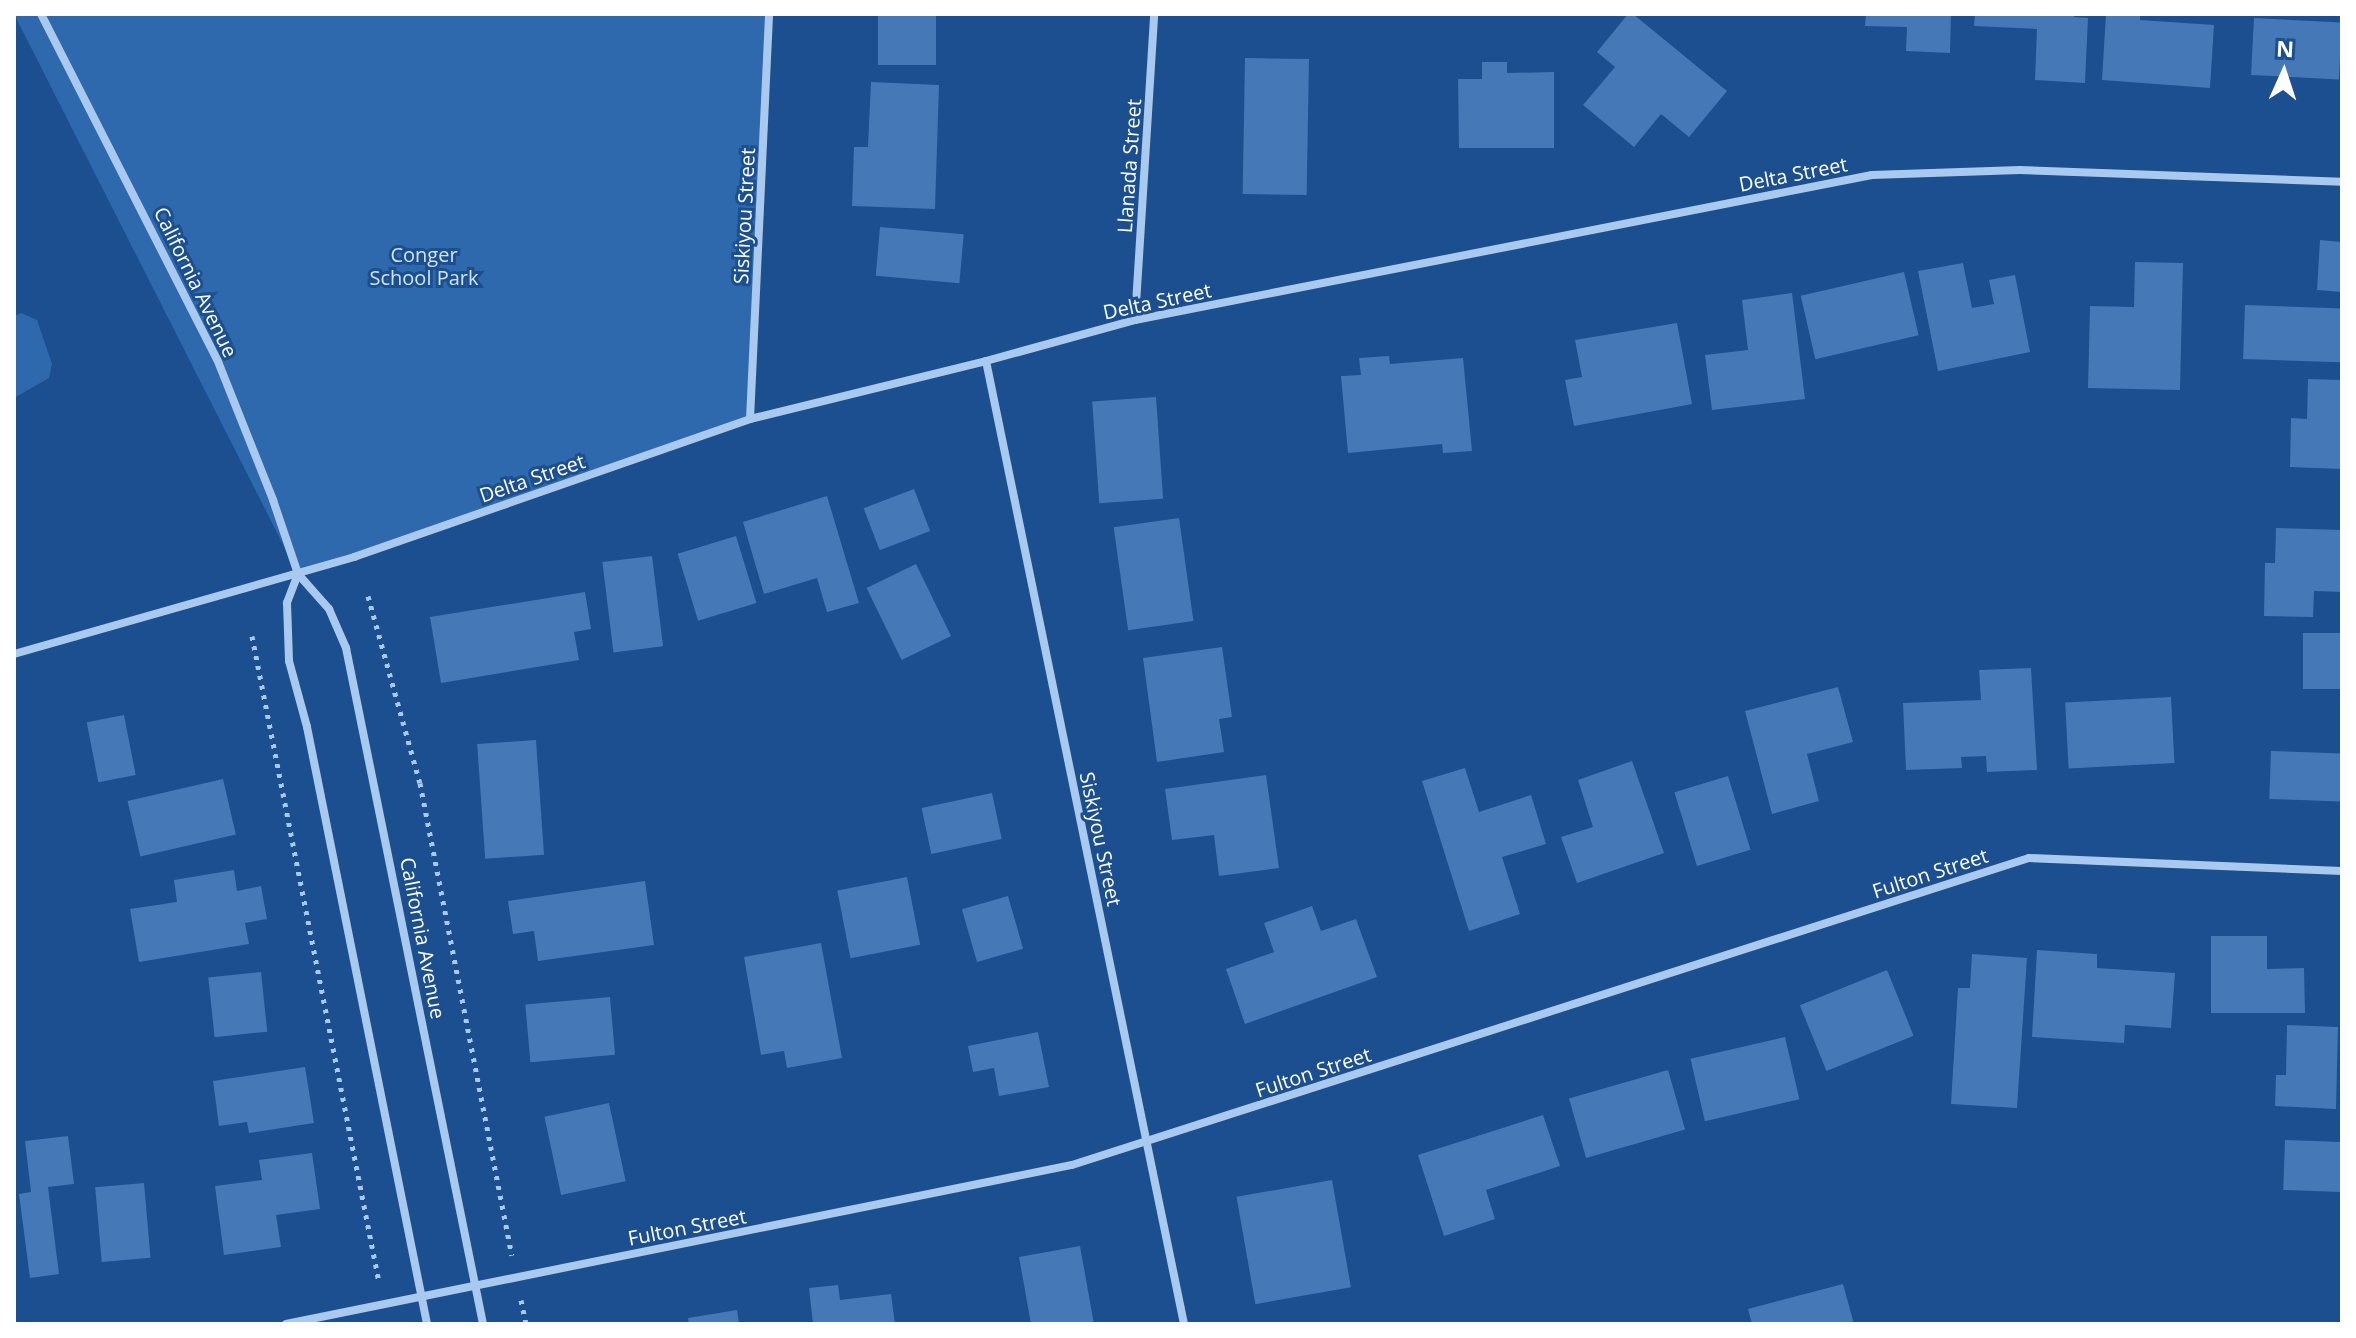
<!DOCTYPE html>
<style>
body{margin:0}
#map{position:relative;width:2356px;height:1338px;overflow:hidden;background:#1b4f8f;font-family:"Open Sans",sans-serif}
div>[style]{position:absolute}
.green>*{inset:0;background:#2e69ad}
.building>*{inset:0;background:#4478b7;transform-origin:0 0}
.path>*{height:5px;margin-top:-2.5px;transform-origin:0;background:repeating-linear-gradient(90deg,#a9c9ee 0 4px,transparent 0 10px)}
.minor>*{height:8px;margin:-4px;padding:0 4px;transform-origin:4px;border-radius:4px;background:#a9c9ee}
span{translate:-50% -50%;white-space:nowrap;text-align:center;line-height:1.15;-webkit-text-stroke:6px #1b4f8f;paint-order:stroke}
.street-label{font-size:20px;color:#fff}
.park-label{font-size:20px;color:#cfe3fa}
.frame{position:absolute;inset:0;border:16px solid #fff;pointer-events:none}
.north{position:absolute;left:2244px;top:32px;width:80px;height:80px;-webkit-text-stroke:6px #1b4f8f;paint-order:stroke;rotate:3deg;font-size:22px;font-weight:700;line-height:32px;text-align:center;color:#fff}
.north::after{content:'';display:block;margin:auto;width:28px;height:36px;background:#fff;clip-path:polygon(50% 0,100% 100%,50% 72%,0 100%)}
</style>
<div id="map">
<div class="green">
<i style="clip-path:polygon(14px 14px,768px 14px,750px 419px,298px 574px)"></i>
<i style="clip-path:polygon(21px 313px,37px 320px,52px 364px,49px 378px,14px 398px,14px 316px)"></i>
</div>
<div class="building">
<i style="left:878px;top:14px;width:58px;height:51px"></i>
<i style="clip-path:polygon(1628px 14px,1633px 14px,1727px 91px,1689px 137px,1661px 114px,1634px 147px,1583px 105px,1615px 67px,1597px 52px)"></i>
<i style="clip-path:polygon(1866px 14px,1951px 14px,1950px 53px,1906px 51px,1907px 27px,1865px 26px)"></i>
<i style="clip-path:polygon(1975px 14px,2075px 14px,2074px 17px,2088px 18px,2085px 83px,2035px 80px,2037px 29px,1974px 26px)"></i>
<i style="clip-path:polygon(2106px 14px,2140px 14px,2140px 20px,2214px 25px,2210px 88px,2102px 80px)"></i>
<i style="left:2254px;top:18px;width:88px;height:57px;rotate:3deg"></i>
<i style="left:1245px;top:58px;width:64px;height:136px;rotate:1deg"></i>
<i style="clip-path:polygon(1482px 62px,1507px 62px,1507px 73px,1554px 72px,1554px 148px,1459px 148px,1458px 79px,1482px 79px)"></i>
<i style="clip-path:polygon(871px 82px,939px 85px,935px 209px,852px 206px,854px 147px,868px 147px)"></i>
<i style="left:880px;top:227px;width:84px;height:49px;rotate:5deg"></i>
<i style="clip-path:polygon(2320px 240px,2342px 242px,2342px 292px,2317px 290px)"></i>
<i style="clip-path:polygon(2135px 262px,2183px 263px,2180px 390px,2088px 388px,2090px 306px,2134px 307px)"></i>
<i style="clip-path:polygon(1963px 263px,1972px 308px,1994px 304px,1989px 280px,2015px 275px,2030px 352px,1938px 371px,1918px 271px)"></i>
<i style="left:1904px;top:272px;width:65px;height:106px;rotate:77deg"></i>
<i style="clip-path:polygon(1792px 293px,1805px 399px,1712px 410px,1705px 355px,1748px 350px,1742px 300px)"></i>
<i style="left:2245px;top:305px;width:97px;height:54px;rotate:2deg"></i>
<i style="clip-path:polygon(1677px 323px,1692px 404px,1574px 426px,1565px 380px,1582px 377px,1575px 340px)"></i>
<i style="clip-path:polygon(1389px 356px,1390px 364px,1463px 358px,1472px 451px,1443px 453px,1442px 444px,1348px 453px,1341px 376px,1361px 375px,1359px 358px)"></i>
<i style="clip-path:polygon(2308px 379px,2342px 380px,2341px 469px,2290px 467px,2291px 418px,2307px 419px)"></i>
<i style="left:1156px;top:397px;width:102px;height:64px;rotate:86deg"></i>
<i style="left:914px;top:489px;width:45px;height:54px;rotate:69deg"></i>
<i style="clip-path:polygon(827px 496px,859px 603px,827px 612px,817px 578px,764px 594px,743px 522px)"></i>
<i style="left:1179px;top:518px;width:104px;height:66px;rotate:82deg"></i>
<i style="clip-path:polygon(2276px 528px,2342px 530px,2342px 592px,2314px 591px,2313px 617px,2264px 616px,2265px 563px,2275px 563px)"></i>
<i style="left:736px;top:536px;width:70px;height:61px;rotate:73deg"></i>
<i style="left:652px;top:556px;width:91px;height:50px;rotate:83deg"></i>
<i style="left:916px;top:564px;width:80px;height:55px;rotate:64deg"></i>
<i style="clip-path:polygon(585px 592px,591px 629px,574px 632px,579px 660px,441px 683px,430px 617px)"></i>
<i style="left:2303px;top:633px;width:39px;height:56px"></i>
<i style="clip-path:polygon(1222px 647px,1232px 717px,1219px 719px,1224px 752px,1157px 762px,1143px 658px)"></i>
<i style="clip-path:polygon(2031px 668px,2037px 770px,1987px 772px,1986px 756px,1961px 757px,1962px 768px,1906px 770px,1903px 703px,1981px 700px,1979px 670px)"></i>
<i style="clip-path:polygon(1838px 687px,1853px 742px,1807px 754px,1819px 801px,1772px 814px,1745px 711px)"></i>
<i style="left:2171px;top:697px;width:66px;height:106px;rotate:87deg"></i>
<i style="left:124px;top:715px;width:61px;height:38px;rotate:79deg"></i>
<i style="left:536px;top:740px;width:115px;height:59px;rotate:86deg"></i>
<i style="left:2271px;top:751px;width:71px;height:48px;rotate:2deg"></i>
<i style="clip-path:polygon(1632px 761px,1664px 853px,1577px 883px,1561px 837px,1593px 827px,1578px 780px)"></i>
<i style="clip-path:polygon(1465px 768px,1479px 812px,1531px 795px,1546px 844px,1502px 857px,1520px 914px,1469px 931px,1422px 781px)"></i>
<i style="clip-path:polygon(1266px 775px,1279px 868px,1219px 876px,1214px 835px,1172px 840px,1165px 789px)"></i>
<i style="left:1728px;top:776px;width:77px;height:56px;rotate:73deg"></i>
<i style="left:223px;top:779px;width:57px;height:98px;rotate:77deg"></i>
<i style="left:992px;top:793px;width:47px;height:72px;rotate:78deg"></i>
<i style="clip-path:polygon(234px 870px,237px 891px,261px 886px,267px 919px,245px 923px,249px 944px,139px 962px,130px 909px,177px 902px,174px 880px)"></i>
<i style="left:907px;top:877px;width:69px;height:71px;rotate:79deg"></i>
<i style="clip-path:polygon(645px 881px,654px 945px,538px 961px,534px 931px,513px 934px,508px 901px)"></i>
<i style="left:1008px;top:896px;width:55px;height:48px;rotate:74deg"></i>
<i style="clip-path:polygon(1312px 906px,1321px 931px,1356px 919px,1377px 977px,1245px 1024px,1226px 969px,1274px 952px,1264px 923px)"></i>
<i style="clip-path:polygon(2211px 936px,2267px 936px,2267px 969px,2304px 968px,2305px 1013px,2211px 1013px)"></i>
<i style="clip-path:polygon(821px 943px,842px 1058px,787px 1068px,784px 1051px,761px 1055px,744px 957px)"></i>
<i style="clip-path:polygon(2037px 950px,2097px 954px,2097px 968px,2175px 973px,2171px 1028px,2125px 1025px,2124px 1043px,2032px 1037px)"></i>
<i style="clip-path:polygon(1972px 954px,2027px 958px,2017px 1108px,1951px 1104px,1958px 988px,1970px 988px)"></i>
<i style="left:1887px;top:970px;width:71px;height:94px;rotate:68deg"></i>
<i style="left:261px;top:972px;width:60px;height:53px;rotate:84deg"></i>
<i style="left:610px;top:997px;width:58px;height:85px;rotate:85deg"></i>
<i style="clip-path:polygon(2287px 1025px,2338px 1027px,2336px 1109px,2275px 1106px,2276px 1075px,2286px 1075px)"></i>
<i style="clip-path:polygon(1038px 1032px,1049px 1087px,999px 1096px,994px 1068px,973px 1072px,968px 1046px)"></i>
<i style="left:1785px;top:1037px;width:64px;height:97px;rotate:77deg"></i>
<i style="clip-path:polygon(305px 1067px,314px 1123px,249px 1133px,247px 1122px,219px 1126px,213px 1081px)"></i>
<i style="left:1668px;top:1070px;width:62px;height:103px;rotate:74deg"></i>
<i style="left:609px;top:1103px;width:80px;height:66px;rotate:78deg"></i>
<i style="clip-path:polygon(1543px 1115px,1560px 1166px,1486px 1190px,1495px 1219px,1444px 1236px,1418px 1155px)"></i>
<i style="clip-path:polygon(68px 1136px,74px 1184px,48px 1187px,59px 1274px,30px 1278px,19px 1194px,31px 1192px,25px 1141px)"></i>
<i style="left:2285px;top:1140px;width:57px;height:50px;rotate:2deg"></i>
<i style="clip-path:polygon(312px 1153px,320px 1209px,276px 1215px,281px 1247px,224px 1255px,215px 1186px,262px 1180px,259px 1160px)"></i>
<i style="left:1332px;top:1180px;width:109px;height:97px;rotate:80deg"></i>
<i style="left:144px;top:1183px;width:75px;height:49px;rotate:85deg"></i>
<i style="clip-path:polygon(1080px 1246px,1094px 1324px,1031px 1324px,1019px 1257px)"></i>
<i style="clip-path:polygon(1843px 1284px,1854px 1324px,1752px 1324px,1748px 1309px)"></i>
<i style="clip-path:polygon(838px 1285px,840px 1300px,891px 1294px,895px 1324px,813px 1324px,809px 1288px)"></i>
<i style="clip-path:polygon(737px 1310px,739px 1324px,689px 1324px,688px 1318px)"></i>
</div>
<div class="path">
<i style="left:368px;top:596px;width:194px;rotate:74.5deg"></i>
<i style="left:420px;top:783px;width:481px;rotate:79deg"></i>
<i style="left:252px;top:636px;width:658px;rotate:78.88deg"></i>
<i style="left:521px;top:1300px;width:25px;rotate:78deg"></i>
</div>
<div class="minor">
<i style="left:41px;top:14px;width:387px;rotate:63deg"></i>
<i style="left:217px;top:359px;width:152px;rotate:68.3deg"></i>
<i style="left:273px;top:500px;width:78px;rotate:71.3deg"></i>
<i style="left:298px;top:574px;width:47px;rotate:48.5deg"></i>
<i style="left:329px;top:609px;width:43px;rotate:66.4deg"></i>
<i style="left:346px;top:648px;width:690px;rotate:78.54deg"></i>
<i style="left:1135px;top:320px;width:307px;rotate:-86.4deg"></i>
<i style="left:986px;top:361px;width:983px;rotate:78.38deg"></i>
<i style="left:750px;top:419px;width:405px;rotate:-87.3deg"></i>
<i style="left:298px;top:574px;width:31px;rotate:111deg"></i>
<i style="left:287px;top:603px;width:58px;rotate:88deg"></i>
<i style="left:289px;top:661px;width:68px;rotate:74.7deg"></i>
<i style="left:307px;top:727px;width:609px;rotate:78.63deg"></i>
<i style="left:14px;top:654px;width:354px;rotate:-15.9deg"></i>
<i style="left:354px;top:557px;width:419px;rotate:-19.2deg"></i>
<i style="left:750px;top:419px;width:243px;rotate:-13.8deg"></i>
<i style="left:986px;top:361px;width:155px;rotate:-15.4deg"></i>
<i style="left:1135px;top:320px;width:751px;rotate:-11.13deg"></i>
<i style="left:1872px;top:175px;width:148px;rotate:-1.9deg"></i>
<i style="left:2020px;top:170px;width:322px;rotate:2.1deg"></i>
<i style="left:286px;top:1324px;width:802px;rotate:-11.44deg"></i>
<i style="left:1072px;top:1165px;width:1005px;rotate:-17.79deg"></i>
<i style="left:2029px;top:858px;width:313px;rotate:2.4deg"></i>
</div>
<div class="street-label">
<span style="left:1129px;top:166px;rotate:-86deg">Llanada Street</span>
<span style="left:1793px;top:174px;rotate:-11deg">Delta Street</span>
<span style="left:744px;top:216px;rotate:-87deg">Siskiyou Street</span>
<span style="left:196px;top:282px;rotate:64deg">California Avenue</span>
<span style="left:1157px;top:301px;rotate:-12deg">Delta Street</span>
<span style="left:532px;top:478px;rotate:-19deg">Delta Street</span>
<span style="left:1101px;top:839px;rotate:78deg">Siskiyou Street</span>
<span style="left:1930px;top:873px;rotate:-18deg">Fulton Street</span>
<span style="left:423px;top:938px;rotate:79deg">California Avenue</span>
<span style="left:1313px;top:1072px;rotate:-18deg">Fulton Street</span>
<span style="left:687px;top:1227px;rotate:-11deg">Fulton Street</span>
</div>
<div class="park-label">
<span style="left:424px;top:266px">Conger<br>School Park</span>
</div>
<div class="frame"></div>
<div class="north">N</div>
</div>
